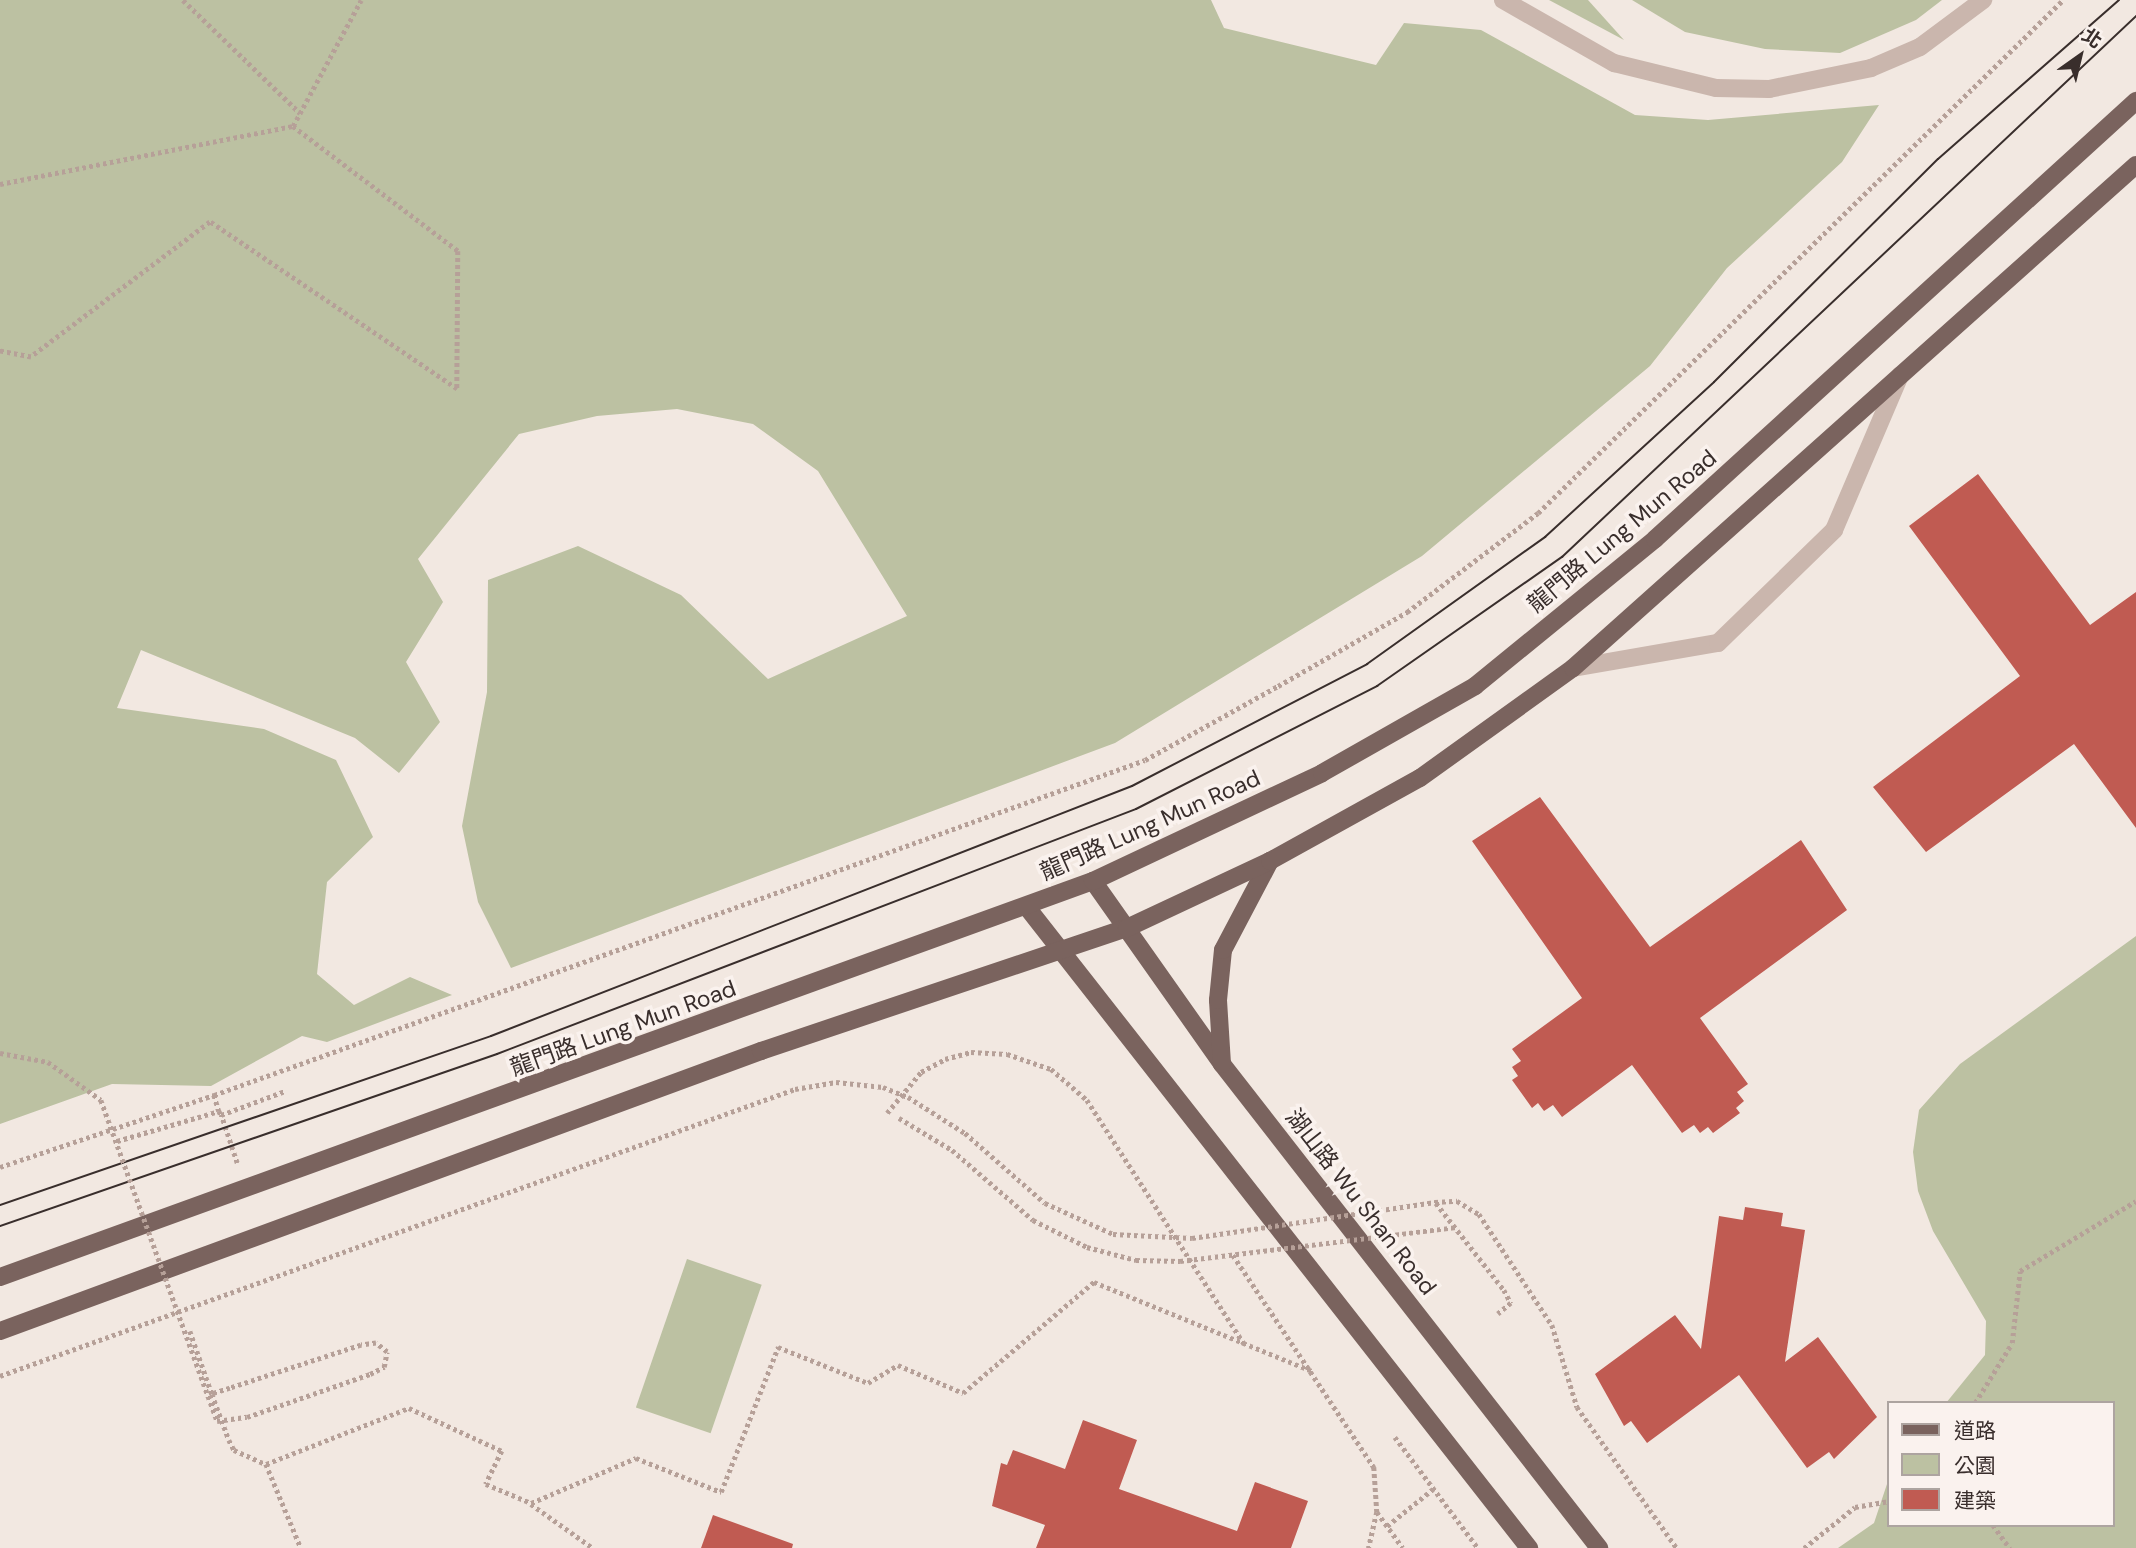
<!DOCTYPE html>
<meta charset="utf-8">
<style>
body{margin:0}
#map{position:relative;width:2136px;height:1548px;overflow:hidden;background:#f2e8e1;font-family:"DM Sans","Noto Sans TC",sans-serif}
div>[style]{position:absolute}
.green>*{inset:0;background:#bcc1a2;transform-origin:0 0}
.building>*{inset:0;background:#c05b52}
.path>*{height:4.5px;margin-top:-2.25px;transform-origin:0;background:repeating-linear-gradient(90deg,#b6a098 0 3.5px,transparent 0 7px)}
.minor>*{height:18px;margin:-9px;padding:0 9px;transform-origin:9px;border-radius:9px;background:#cab6ad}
.major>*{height:18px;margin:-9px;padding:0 9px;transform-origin:9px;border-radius:9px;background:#7a635e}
.tram>*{height:2px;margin:-1px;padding:0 1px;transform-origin:1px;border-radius:1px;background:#392e2c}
.path-bridge>*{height:4.5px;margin-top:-2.25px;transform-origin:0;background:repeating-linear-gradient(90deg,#b6a098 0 3.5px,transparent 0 7px)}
span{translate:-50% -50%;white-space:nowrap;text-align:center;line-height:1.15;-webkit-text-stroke:7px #faf2ee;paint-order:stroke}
.street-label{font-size:23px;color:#392e2c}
.legend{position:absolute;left:1887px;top:1401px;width:228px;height:126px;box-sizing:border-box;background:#faf2ee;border:2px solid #ada4a0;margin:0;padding:9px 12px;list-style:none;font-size:21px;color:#392e2c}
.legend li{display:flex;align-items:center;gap:14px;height:35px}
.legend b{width:35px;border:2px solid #ada4a0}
.north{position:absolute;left:2045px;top:21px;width:70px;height:70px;-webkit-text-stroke:5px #faf2ee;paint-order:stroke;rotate:34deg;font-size:19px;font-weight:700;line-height:28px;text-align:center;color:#392e2c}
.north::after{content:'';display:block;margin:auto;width:24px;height:32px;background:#392e2c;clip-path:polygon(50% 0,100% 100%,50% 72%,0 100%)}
</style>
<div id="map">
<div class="green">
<i style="clip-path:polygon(0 0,1211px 0,1224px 28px,1376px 65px,1404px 23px,1481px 30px,1635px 115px,1708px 120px,1879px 105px,1842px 162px,1727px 268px,1650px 366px,1422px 556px,1115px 743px,511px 968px,478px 902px,462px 826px,487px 692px,488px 580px,578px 546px,681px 595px,768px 679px,907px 616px,818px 471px,753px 424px,677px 409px,597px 416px,519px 434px,418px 559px,443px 602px,406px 662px,440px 722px,399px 773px,355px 738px,141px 650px,117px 708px,264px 729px,336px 760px,373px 837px,327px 882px,317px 974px,354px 1005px,410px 977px,452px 995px,327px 1042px,302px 1036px,211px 1086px,112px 1084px,0 1124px)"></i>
<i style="clip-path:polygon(1549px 0,1588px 0,1624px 40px)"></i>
<i style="clip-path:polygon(1632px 0,1942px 0,1916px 20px,1840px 53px,1765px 49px,1685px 32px)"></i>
<i style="clip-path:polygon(2136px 936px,2136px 1548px,1838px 1548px,1874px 1523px,1889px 1478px,1889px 1525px,2113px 1525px,2113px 1403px,1946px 1403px,1985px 1355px,1986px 1321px,1933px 1231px,1918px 1191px,1913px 1152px,1919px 1110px,1960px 1064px)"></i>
<i style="left:687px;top:1259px;width:79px;height:157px;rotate:19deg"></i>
</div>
<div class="building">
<i style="clip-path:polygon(1978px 474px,2090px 625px,2136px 592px,2136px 828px,2074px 744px,1926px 852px,1873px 787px,2020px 676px,1909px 526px)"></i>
<i style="clip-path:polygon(1540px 797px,1650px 947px,1801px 840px,1847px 910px,1700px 1018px,1748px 1084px,1737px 1092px,1744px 1101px,1736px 1108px,1740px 1113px,1713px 1133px,1708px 1127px,1700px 1133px,1694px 1125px,1682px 1133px,1632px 1065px,1562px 1117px,1553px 1105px,1544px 1111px,1538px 1103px,1532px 1108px,1512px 1080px,1518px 1076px,1512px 1067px,1521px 1061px,1512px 1049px,1582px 998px,1472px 841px)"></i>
<i style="clip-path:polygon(1745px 1207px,1783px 1213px,1781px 1226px,1805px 1230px,1785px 1362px,1818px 1337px,1877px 1417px,1834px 1459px,1829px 1452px,1807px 1468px,1739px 1375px,1647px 1443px,1631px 1421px,1624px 1426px,1595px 1374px,1675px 1315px,1701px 1349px,1719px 1216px,1743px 1220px)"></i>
<i style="clip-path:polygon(1083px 1420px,1137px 1440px,1119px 1489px,1237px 1531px,1255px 1482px,1308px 1501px,1291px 1548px,1036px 1548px,1045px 1525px,992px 1506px,1001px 1463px,1007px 1465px,1013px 1450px,1065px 1469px)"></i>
<i style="clip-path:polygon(713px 1515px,793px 1544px,792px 1548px,701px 1548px)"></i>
</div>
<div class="path">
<i style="left:183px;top:0;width:163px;rotate:44deg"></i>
<i style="left:293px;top:126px;width:143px;rotate:-61.6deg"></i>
<i style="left:0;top:184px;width:299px;rotate:-11.2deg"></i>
<i style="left:293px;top:126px;width:207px;rotate:37.1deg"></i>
<i style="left:458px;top:251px;width:138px;rotate:90.4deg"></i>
<i style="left:457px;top:389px;width:298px;rotate:-145.9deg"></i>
<i style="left:210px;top:222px;width:224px;rotate:143deg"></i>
<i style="left:31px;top:357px;width:32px;rotate:-169deg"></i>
<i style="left:214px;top:1095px;width:17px;rotate:73deg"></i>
<i style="left:887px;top:1113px;width:53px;rotate:-50.3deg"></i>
<i style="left:921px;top:1072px;width:27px;rotate:-28deg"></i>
<i style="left:945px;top:1059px;width:27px;rotate:-15deg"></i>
<i style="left:971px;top:1052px;width:36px;rotate:3deg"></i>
<i style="left:1007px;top:1054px;width:46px;rotate:18.8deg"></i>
<i style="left:1051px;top:1069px;width:48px;rotate:40.7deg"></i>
<i style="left:1087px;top:1100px;width:290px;rotate:57.2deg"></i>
<i style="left:899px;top:1118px;width:62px;rotate:31.1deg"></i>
<i style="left:952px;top:1150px;width:107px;rotate:40.8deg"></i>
<i style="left:1033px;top:1220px;width:60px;rotate:26.6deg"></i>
<i style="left:1087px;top:1247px;width:51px;rotate:14.9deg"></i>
<i style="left:117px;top:1141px;width:106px;rotate:-16.4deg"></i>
<i style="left:219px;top:1111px;width:4px;rotate:63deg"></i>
<i style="left:237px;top:1163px;width:51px;rotate:-108.4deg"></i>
<i style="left:221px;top:1115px;width:68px;rotate:-20.6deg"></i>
<i style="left:0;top:1167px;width:226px;rotate:-18.6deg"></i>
<i style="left:214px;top:1095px;width:989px;rotate:-19.79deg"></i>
<i style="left:1145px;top:760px;width:152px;rotate:-29.1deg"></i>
<i style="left:1278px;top:686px;width:149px;rotate:-29.8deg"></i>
<i style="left:1407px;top:612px;width:164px;rotate:-37.1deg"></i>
<i style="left:1538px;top:513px;width:734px;rotate:-44.34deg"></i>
<i style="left:1435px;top:1202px;width:22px;rotate:-3deg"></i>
<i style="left:1457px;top:1201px;width:26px;rotate:31deg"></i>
<i style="left:1479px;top:1214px;width:133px;rotate:56.7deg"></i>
<i style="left:1552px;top:1325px;width:86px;rotate:73deg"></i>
<i style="left:1577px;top:1407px;width:173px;rotate:54.7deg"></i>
<i style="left:1436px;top:1203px;width:110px;rotate:52deg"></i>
<i style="left:1504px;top:1290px;width:15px;rotate:62deg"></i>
<i style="left:1511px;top:1303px;width:17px;rotate:140deg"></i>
<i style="left:1233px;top:1255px;width:255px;rotate:56.4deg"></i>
<i style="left:1374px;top:1467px;width:45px;rotate:86.2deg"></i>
<i style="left:1377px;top:1512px;width:37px;rotate:103deg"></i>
<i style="left:190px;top:1331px;width:67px;rotate:70.8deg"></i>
<i style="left:0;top:1376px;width:845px;rotate:-19.85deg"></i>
<i style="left:795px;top:1089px;width:42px;rotate:-9.7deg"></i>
<i style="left:836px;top:1082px;width:47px;rotate:6.1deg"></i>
<i style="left:883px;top:1087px;width:27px;rotate:22deg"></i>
<i style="left:230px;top:1388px;width:19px;rotate:162deg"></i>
<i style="left:212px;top:1394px;width:49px;rotate:69.7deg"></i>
<i style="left:229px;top:1440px;width:11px;rotate:63deg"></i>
<i style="left:234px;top:1450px;width:35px;rotate:24deg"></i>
<i style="left:266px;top:1464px;width:91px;rotate:67.4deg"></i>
<i style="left:1975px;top:1403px;width:70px;rotate:-58.3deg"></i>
<i style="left:2012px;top:1343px;width:72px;rotate:-83.7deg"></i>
<i style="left:2020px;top:1271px;width:135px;rotate:-31.1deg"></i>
<i style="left:1395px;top:1437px;width:139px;rotate:53.2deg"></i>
<i style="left:266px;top:1464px;width:154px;rotate:-21.4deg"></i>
<i style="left:409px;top:1408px;width:102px;rotate:24.8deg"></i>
<i style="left:502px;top:1451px;width:37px;rotate:116deg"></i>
<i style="left:486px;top:1484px;width:49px;rotate:22.9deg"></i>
<i style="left:531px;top:1503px;width:114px;rotate:-23.2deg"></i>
<i style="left:636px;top:1458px;width:92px;rotate:21.8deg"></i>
<i style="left:721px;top:1492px;width:156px;rotate:-68.5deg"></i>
<i style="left:778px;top:1347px;width:97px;rotate:21.8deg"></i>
<i style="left:868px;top:1383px;width:35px;rotate:-31deg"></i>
<i style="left:898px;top:1365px;width:71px;rotate:23.3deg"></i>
<i style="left:963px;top:1393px;width:172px;rotate:-40.3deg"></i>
<i style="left:1094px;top:1282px;width:235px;rotate:22.2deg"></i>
<i style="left:531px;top:1504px;width:76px;rotate:35.4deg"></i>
<i style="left:1377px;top:1512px;width:44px;rotate:54.2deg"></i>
<i style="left:1993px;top:1525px;width:29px;rotate:54deg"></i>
<i style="left:1387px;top:1526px;width:59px;rotate:-38.8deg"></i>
<i style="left:1804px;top:1548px;width:65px;rotate:-38.8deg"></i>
<i style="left:1855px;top:1507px;width:35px;rotate:-10deg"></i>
</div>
<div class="minor">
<i style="left:1503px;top:0;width:128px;rotate:29.6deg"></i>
<i style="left:1614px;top:63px;width:105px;rotate:13.8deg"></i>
<i style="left:1716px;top:88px;width:53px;rotate:1.1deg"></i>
<i style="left:1769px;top:89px;width:104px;rotate:-11.6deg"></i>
<i style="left:1871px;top:68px;width:53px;rotate:-23.2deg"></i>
<i style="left:1920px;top:47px;width:79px;rotate:-36.7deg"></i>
<i style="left:1573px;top:668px;width:147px;rotate:-9.8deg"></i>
<i style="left:1718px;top:643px;width:162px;rotate:-44.2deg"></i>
<i style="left:1834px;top:530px;width:168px;rotate:-66.9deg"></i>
</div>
<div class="major">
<i style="left:1093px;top:881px;width:224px;rotate:54.8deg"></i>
<i style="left:1222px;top:1064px;width:614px;rotate:52.08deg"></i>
<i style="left:1026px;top:906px;width:816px;rotate:51.92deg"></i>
<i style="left:1222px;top:1064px;width:64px;rotate:-93.6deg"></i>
<i style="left:1218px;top:1000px;width:50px;rotate:-84.3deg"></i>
<i style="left:1223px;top:950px;width:101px;rotate:-62.2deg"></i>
<i style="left:0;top:1277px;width:1163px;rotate:-19.92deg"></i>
<i style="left:1093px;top:881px;width:253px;rotate:-25.2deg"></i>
<i style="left:1322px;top:773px;width:176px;rotate:-29.6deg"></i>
<i style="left:1475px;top:686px;width:232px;rotate:-39.2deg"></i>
<i style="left:1655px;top:539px;width:651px;rotate:-42.32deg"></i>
<i style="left:0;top:1331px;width:811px;rotate:-20.2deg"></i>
<i style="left:761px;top:1051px;width:386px;rotate:-18.6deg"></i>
<i style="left:1127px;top:928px;width:158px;rotate:-25.1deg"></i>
<i style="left:1270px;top:861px;width:171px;rotate:-29deg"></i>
<i style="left:1420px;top:778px;width:188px;rotate:-35.7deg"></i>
<i style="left:1573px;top:668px;width:755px;rotate:-41.78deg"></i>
</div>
<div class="tram">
<i style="left:0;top:1205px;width:519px;rotate:-18.99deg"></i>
<i style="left:491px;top:1036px;width:688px;rotate:-21.31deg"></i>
<i style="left:1132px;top:786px;width:265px;rotate:-27.4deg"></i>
<i style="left:1367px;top:664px;width:219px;rotate:-35.5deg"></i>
<i style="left:1545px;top:537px;width:229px;rotate:-42.5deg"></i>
<i style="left:1714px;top:382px;width:316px;rotate:-44.9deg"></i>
<i style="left:1938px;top:159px;width:241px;rotate:-41.3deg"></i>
<i style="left:0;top:1226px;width:526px;rotate:-19.09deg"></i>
<i style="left:497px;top:1054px;width:684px;rotate:-20.98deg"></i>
<i style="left:1136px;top:809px;width:271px;rotate:-27deg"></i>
<i style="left:1377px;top:686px;width:226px;rotate:-34.9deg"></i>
<i style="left:1562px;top:557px;width:789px;rotate:-43.3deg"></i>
</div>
<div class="path-bridge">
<i style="left:0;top:1053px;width:49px;rotate:10.6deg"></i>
<i style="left:48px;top:1062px;width:65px;rotate:35.6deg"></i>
<i style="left:101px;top:1100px;width:341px;rotate:70.1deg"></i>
<i style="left:217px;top:1421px;width:30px;rotate:-8deg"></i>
<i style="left:247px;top:1417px;width:130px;rotate:-19.3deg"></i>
<i style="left:370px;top:1374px;width:16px;rotate:-27deg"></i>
<i style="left:384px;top:1367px;width:15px;rotate:-79deg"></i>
<i style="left:387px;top:1352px;width:14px;rotate:-141deg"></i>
<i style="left:376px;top:1343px;width:15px;rotate:172deg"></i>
<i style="left:361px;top:1345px;width:138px;rotate:161.8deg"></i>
<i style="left:908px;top:1097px;width:67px;rotate:32.3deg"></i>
<i style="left:965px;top:1133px;width:106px;rotate:41.2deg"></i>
<i style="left:1045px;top:1203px;width:75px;rotate:24.5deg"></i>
<i style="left:1113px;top:1234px;width:79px;rotate:2.9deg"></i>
<i style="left:1192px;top:1238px;width:246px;rotate:-8.4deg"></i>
<i style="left:1136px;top:1260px;width:44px;rotate:1.3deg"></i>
<i style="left:1180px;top:1261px;width:278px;rotate:-7deg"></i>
</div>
<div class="street-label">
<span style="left:1622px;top:531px;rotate:-40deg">龍門路 Lung Mun Road</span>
<span style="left:1150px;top:825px;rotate:-24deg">龍門路 Lung Mun Road</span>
<span style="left:623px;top:1028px;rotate:-20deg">龍門路 Lung Mun Road</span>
<span style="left:1361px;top:1202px;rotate:52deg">湖山路 Wu Shan Road</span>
</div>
<ul class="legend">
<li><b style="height:9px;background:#7a635e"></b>道路</li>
<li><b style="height:19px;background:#bcc1a2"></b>公園</li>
<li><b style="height:19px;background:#c05b52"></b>建築</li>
</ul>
<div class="north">北</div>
</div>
